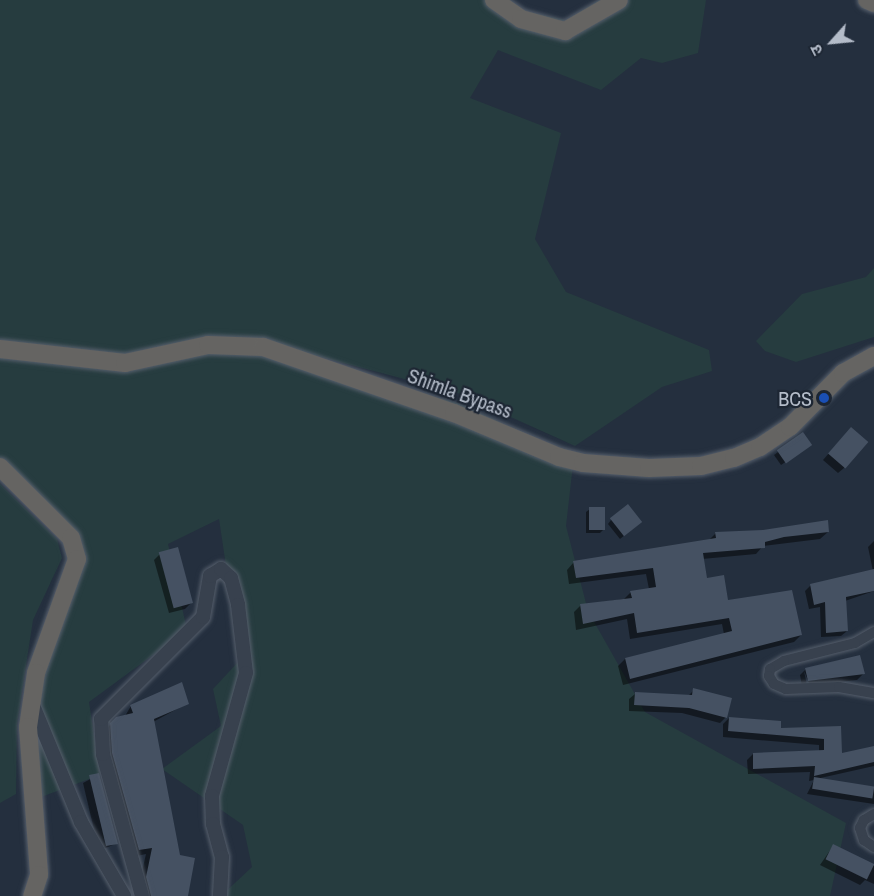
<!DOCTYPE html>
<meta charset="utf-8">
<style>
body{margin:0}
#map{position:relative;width:874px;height:896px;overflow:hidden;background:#242f3e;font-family:"Archivo Narrow","Noto Sans Devanagari",sans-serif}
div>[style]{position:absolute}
.green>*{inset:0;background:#263c3f}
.shadow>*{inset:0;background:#0007}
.building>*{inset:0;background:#455162;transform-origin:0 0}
.roads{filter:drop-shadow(0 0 2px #565f6c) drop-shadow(0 0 2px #565f6c)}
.minor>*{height:10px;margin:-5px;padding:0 5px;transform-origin:5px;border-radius:5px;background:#38414e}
.tertiary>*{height:14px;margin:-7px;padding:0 7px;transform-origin:7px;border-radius:7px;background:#38414e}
.trunk>*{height:18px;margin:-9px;padding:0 9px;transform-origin:9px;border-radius:9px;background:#656462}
.dots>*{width:16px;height:16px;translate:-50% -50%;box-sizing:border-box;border:3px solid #1d2633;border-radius:50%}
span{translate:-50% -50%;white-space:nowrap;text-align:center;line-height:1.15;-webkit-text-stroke:4.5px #1d2633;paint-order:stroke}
.street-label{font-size:20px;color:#b4bcc9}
.poi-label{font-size:20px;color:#b4bcc9}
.right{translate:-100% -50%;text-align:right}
.north{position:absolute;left:802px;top:12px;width:60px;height:60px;-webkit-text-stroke:4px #1d2633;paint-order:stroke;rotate:243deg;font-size:16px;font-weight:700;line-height:24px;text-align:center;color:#b4bcc9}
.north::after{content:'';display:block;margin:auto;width:21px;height:27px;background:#b4bcc9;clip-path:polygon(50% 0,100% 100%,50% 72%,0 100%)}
</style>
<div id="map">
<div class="green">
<i style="clip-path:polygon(0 0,505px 0,529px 12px,566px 20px,599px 0,706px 0,698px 53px,662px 63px,641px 58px,601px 90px,498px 50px,470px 98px,561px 133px,535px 239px,566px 292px,709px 350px,712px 371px,662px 387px,575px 446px,458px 393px,263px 342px,124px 359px,0 345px)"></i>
<i style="clip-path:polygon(874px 268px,874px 337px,796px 362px,765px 351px,756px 341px,802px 294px,866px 277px)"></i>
<i style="clip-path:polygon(209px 347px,262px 350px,458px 403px,574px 456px,566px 526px,588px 611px,645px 712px,846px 823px,830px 896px,221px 896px,252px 867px,243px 825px,162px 769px,221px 726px,213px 689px,240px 660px,219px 519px,168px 544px,187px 630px,89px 702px,100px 775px,41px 797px,31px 727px,39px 674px,80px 559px,0 463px,0 352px,126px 366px)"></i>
<i style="clip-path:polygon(0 484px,57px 539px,62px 558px,33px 620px,17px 724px,16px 794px,0 803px)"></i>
</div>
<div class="shadow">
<i style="clip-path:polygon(803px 434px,806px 448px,781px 465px,774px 455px)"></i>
<i style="clip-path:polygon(845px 435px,844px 468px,838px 473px,823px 460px)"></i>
<i style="clip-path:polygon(590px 509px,604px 529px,600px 533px,586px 533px,586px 512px)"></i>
<i style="clip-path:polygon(611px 520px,637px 525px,620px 539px,608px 524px)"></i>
<i style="clip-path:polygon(828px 532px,820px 539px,763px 546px,756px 554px,702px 559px,706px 580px,727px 602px,801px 635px,794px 642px,623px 685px,618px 666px,625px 659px,724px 634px,722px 624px,630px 639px,627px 619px,576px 630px,574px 612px,581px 605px,624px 599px,631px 592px,649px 589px,646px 574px,569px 584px,567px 570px,574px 562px,709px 540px,716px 533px)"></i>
<i style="clip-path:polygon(874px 541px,874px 591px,845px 601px,847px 631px,841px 636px,821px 637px,820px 607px,809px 609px,805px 591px,810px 586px,873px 571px,868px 547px)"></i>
<i style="clip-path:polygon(160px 554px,191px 603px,185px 609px,169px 613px,154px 560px)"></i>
<i style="clip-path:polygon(806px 669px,863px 674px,857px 680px,810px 685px,804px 671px,807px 685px,802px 686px,800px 675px)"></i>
<i style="clip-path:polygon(694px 690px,726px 717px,720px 723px,682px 713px,629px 711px,629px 699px,635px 694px,688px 696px)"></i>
<i style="clip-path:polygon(188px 703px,153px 722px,186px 896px,142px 896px,139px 885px,146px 854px,132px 857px,104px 731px,117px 718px,125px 716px,131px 706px)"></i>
<i style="clip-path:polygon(729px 718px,779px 729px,840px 727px,841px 755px,874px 748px,874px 766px,816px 779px,874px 787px,874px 804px,807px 794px,814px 780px,809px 781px,810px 772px,748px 774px,747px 760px,753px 754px,819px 752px,819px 745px,723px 737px,723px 724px)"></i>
<i style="clip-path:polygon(98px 775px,117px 843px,99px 851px,83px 783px)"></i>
<i style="clip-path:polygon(833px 846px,874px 866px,874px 884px,865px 880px,860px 885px,820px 865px)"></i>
</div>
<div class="building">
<i style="left:851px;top:427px;width:23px;height:35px;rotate:41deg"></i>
<i style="left:803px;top:432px;width:16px;height:32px;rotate:55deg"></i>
<i style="left:628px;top:504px;width:23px;height:23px;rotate:52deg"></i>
<i style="left:589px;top:507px;width:16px;height:23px"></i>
<i style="clip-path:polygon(828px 520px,829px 532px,784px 537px,765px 542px,765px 548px,703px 553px,707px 578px,724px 575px,728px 600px,792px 590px,802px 635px,630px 679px,625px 658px,732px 631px,729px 618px,637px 633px,634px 613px,583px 624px,580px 604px,632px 598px,630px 591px,656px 587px,653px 568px,576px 578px,573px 561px,716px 538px,715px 532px,763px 530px)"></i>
<i style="left:178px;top:547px;width:58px;height:20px;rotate:75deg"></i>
<i style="clip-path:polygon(874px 569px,874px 591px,846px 597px,848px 631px,826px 633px,825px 602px,814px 605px,810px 584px)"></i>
<i style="clip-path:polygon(860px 655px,865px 674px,808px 681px,805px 668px)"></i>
<i style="clip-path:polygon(182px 682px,189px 704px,154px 719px,180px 855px,195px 858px,188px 896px,151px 896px,146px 877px,152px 848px,139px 850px,112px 753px,110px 723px,116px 717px,133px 713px,130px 705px)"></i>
<i style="clip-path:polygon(693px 688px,732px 698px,727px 718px,689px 708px,634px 705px,635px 692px,692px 695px)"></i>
<i style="clip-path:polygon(729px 717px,781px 721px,781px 728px,841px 726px,842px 753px,874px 746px,874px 762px,814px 776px,815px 766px,753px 769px,753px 753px,824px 750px,824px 739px,728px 731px)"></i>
<i style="clip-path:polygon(99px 773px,118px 844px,106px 846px,89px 775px)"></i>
<i style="left:814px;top:777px;width:61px;height:12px;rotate:9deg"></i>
<i style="left:833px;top:844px;width:46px;height:17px;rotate:26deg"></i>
</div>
<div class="roads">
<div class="minor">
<i style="left:874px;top:632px;width:22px;rotate:150deg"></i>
<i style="left:855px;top:643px;width:73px;rotate:165.8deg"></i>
<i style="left:784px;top:661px;width:16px;rotate:150deg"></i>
<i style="left:770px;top:669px;width:7px;rotate:98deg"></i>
<i style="left:769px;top:676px;width:9px;rotate:58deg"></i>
<i style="left:774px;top:684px;width:13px;rotate:23deg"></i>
<i style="left:786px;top:689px;width:53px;rotate:-2.2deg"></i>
<i style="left:839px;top:687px;width:36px;rotate:10deg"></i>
<i style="left:874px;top:814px;width:12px;rotate:149deg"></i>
<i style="left:864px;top:820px;width:9px;rotate:117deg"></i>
<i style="left:860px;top:828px;width:13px;rotate:72deg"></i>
<i style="left:864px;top:840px;width:12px;rotate:35deg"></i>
</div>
<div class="tertiary">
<i style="left:32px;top:703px;width:129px;rotate:67.6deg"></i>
<i style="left:81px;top:822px;width:86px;rotate:59.8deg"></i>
<i style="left:142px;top:896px;width:147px;rotate:-105.4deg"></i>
<i style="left:103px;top:754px;width:35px;rotate:-93deg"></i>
<i style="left:101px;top:719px;width:144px;rotate:-45deg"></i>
<i style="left:203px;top:617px;width:42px;rotate:-80.3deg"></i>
<i style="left:210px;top:576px;width:13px;rotate:-32deg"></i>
<i style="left:221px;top:569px;width:13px;rotate:42deg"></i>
<i style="left:231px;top:578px;width:28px;rotate:75deg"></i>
<i style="left:238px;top:605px;width:68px;rotate:83.3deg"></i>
<i style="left:246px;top:673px;width:128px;rotate:105.5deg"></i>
<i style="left:212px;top:796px;width:28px;rotate:88deg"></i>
<i style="left:213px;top:824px;width:34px;rotate:75deg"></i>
<i style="left:222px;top:857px;width:39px;rotate:93deg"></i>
</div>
<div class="trunk">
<i style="left:494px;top:0;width:33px;rotate:35deg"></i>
<i style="left:521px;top:19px;width:46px;rotate:15.3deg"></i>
<i style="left:565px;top:31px;width:62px;rotate:-29.9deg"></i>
<i style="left:867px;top:0;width:8px;rotate:23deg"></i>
<i style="left:0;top:349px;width:126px;rotate:6.4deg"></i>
<i style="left:125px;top:363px;width:85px;rotate:-12.2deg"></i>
<i style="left:208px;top:345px;width:55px;rotate:2.1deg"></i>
<i style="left:263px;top:347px;width:202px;rotate:19.1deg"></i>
<i style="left:454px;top:413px;width:114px;rotate:22.7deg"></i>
<i style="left:559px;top:457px;width:25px;rotate:14deg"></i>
<i style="left:583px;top:463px;width:66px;rotate:4.3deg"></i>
<i style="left:649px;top:468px;width:52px;rotate:-2.2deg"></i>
<i style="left:701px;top:466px;width:34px;rotate:-14deg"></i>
<i style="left:734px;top:458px;width:28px;rotate:-23deg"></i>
<i style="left:760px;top:447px;width:36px;rotate:-34deg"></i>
<i style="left:790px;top:427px;width:76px;rotate:-45.5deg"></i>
<i style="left:843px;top:373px;width:35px;rotate:-29deg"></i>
<i style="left:0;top:467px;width:100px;rotate:45deg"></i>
<i style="left:71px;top:538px;width:22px;rotate:74deg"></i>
<i style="left:77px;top:559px;width:121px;rotate:109.8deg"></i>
<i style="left:36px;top:673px;width:55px;rotate:98.4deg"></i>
<i style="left:28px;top:727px;width:148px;rotate:85.7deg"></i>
<i style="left:39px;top:875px;width:22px;rotate:108deg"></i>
</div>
</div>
<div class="dots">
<i style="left:824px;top:398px;background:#1a4fb4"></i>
</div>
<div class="street-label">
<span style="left:460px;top:393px;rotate:20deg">Shimla Bypass</span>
</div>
<div class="poi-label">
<span class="right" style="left:812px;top:398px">BCS</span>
</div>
<div class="north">उ</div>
</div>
